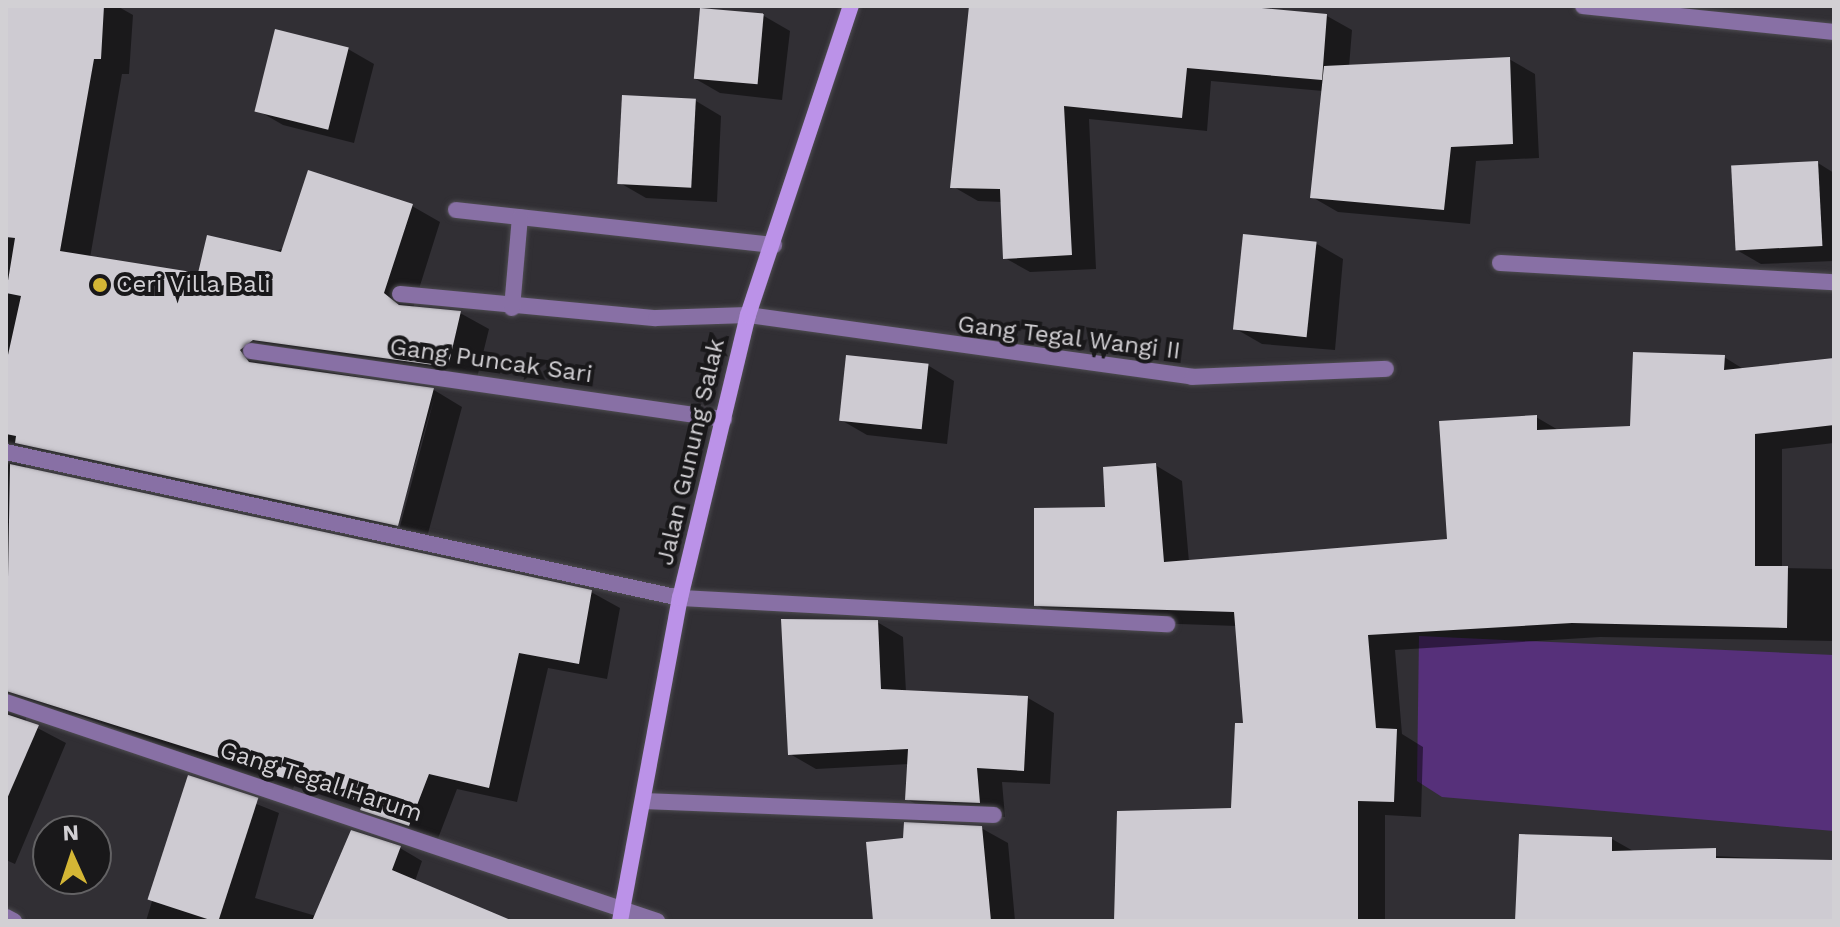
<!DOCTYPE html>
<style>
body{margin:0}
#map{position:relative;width:1840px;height:927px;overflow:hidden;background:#312f34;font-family:"Work Sans",sans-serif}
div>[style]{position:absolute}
.green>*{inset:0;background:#56307a}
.shadow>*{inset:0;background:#0007}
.building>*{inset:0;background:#cecbd2;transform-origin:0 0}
.roads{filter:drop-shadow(0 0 2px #4e4c51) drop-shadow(0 0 2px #4e4c51)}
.minor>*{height:16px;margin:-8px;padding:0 8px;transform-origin:8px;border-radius:8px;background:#8870a5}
.secondary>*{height:16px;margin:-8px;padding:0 8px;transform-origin:8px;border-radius:8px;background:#bb92e8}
.dots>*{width:22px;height:22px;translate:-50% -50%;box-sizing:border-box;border:4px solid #19181a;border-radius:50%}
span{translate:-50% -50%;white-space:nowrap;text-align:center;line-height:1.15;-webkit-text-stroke:8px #19181a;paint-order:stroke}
.poi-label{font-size:24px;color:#d2d0d4}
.left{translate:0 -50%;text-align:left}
.street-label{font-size:24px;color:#d2d0d4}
.frame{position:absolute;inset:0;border:8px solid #d2d0d4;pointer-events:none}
.north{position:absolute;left:32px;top:815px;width:80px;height:80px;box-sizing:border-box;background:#19181a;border:2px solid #636264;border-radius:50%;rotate:357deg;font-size:22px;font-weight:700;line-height:32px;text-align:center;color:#d2d0d4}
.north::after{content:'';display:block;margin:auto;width:28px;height:36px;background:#d4b635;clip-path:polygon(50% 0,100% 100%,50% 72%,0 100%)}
</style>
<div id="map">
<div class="green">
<i style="clip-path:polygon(1419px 636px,1834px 655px,1834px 831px,1442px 797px,1417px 781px)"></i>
</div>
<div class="shadow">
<i style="clip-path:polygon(6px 6px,117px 6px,133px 15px,129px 74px,122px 74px,90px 258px,200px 276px,412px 206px,440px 222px,413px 308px,460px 313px,489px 329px,476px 382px,282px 355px,260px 360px,434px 390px,462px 407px,426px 541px,398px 534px,434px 399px,394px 534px,25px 461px,26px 468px,591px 592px,620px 608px,607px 679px,548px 668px,517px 802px,457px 789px,437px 841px,361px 808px,294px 786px,292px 792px,79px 716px,26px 709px,26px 722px,66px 743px,15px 864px,6px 860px)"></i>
<i style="clip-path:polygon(1019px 6px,1219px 6px,1327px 16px,1352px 30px,1349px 67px,1509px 59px,1535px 74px,1539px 158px,1476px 161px,1470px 224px,1338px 212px,1312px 197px,1323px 91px,1211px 81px,1207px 131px,1089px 119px,1096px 269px,1030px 272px,1005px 258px,1002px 202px,978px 201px,952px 186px)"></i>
<i style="clip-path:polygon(764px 16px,790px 31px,782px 100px,720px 93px,694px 78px)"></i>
<i style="clip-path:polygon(348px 49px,374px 64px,354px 143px,283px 125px,257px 110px)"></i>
<i style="clip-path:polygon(696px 101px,721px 116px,717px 202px,646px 198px,620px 183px)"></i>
<i style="clip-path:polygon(1818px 163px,1834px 173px,1834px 261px,1761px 264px,1735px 249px)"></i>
<i style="clip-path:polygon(1317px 244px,1343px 259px,1335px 350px,1262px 344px,1236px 329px)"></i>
<i style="clip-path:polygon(1724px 357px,1745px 370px,1834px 360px,1834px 443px,1782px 449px,1782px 568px,1834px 569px,1834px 641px,1600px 637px,1395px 650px,1402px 734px,1423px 747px,1421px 817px,1385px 815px,1385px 921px,1116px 921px,1233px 810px,1245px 725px,1237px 626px,1063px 620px,1036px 605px,1107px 509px,1155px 465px,1182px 481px,1189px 562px,1449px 540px,1536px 417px,1560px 431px,1632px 428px)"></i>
<i style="clip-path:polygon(929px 366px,954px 381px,947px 444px,867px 435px,841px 420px)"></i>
<i style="clip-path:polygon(877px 622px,903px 637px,906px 692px,1028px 698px,1054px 713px,1050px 784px,1002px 782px,1005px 817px,933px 814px,907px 799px,909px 764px,816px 769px,790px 754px)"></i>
<i style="clip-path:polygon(190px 777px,279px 813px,255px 898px,316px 916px,400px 848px,422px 861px,415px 881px,449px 921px,146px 921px)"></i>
<i style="clip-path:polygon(981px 828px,1008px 843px,1015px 921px,875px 921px)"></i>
<i style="clip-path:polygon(1612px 839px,1635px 852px,1834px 862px,1834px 921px,1517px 921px)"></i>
</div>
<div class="building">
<i style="clip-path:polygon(6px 6px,104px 6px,101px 59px,94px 59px,60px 251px,198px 273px,207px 235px,281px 252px,308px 170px,413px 204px,384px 293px,399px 305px,461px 311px,448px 367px,253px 340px,240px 350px,249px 362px,434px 388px,398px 526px,15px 443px,16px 436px,6px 434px,6px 364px,21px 296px,6px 293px,15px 238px,6px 237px)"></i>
<i style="clip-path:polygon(969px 6px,1241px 6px,1327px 14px,1322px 80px,1187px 68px,1182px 118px,1064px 106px,1072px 255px,1003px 259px,1000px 189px,950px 188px)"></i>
<i style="left:700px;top:8px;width:64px;height:71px;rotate:5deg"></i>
<i style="left:275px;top:29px;width:76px;height:85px;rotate:14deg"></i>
<i style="clip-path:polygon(1510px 57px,1513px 144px,1451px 147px,1444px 210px,1310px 198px,1324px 66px)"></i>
<i style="left:622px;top:95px;width:74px;height:89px;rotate:3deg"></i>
<i style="left:1818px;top:161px;width:85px;height:87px;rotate:87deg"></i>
<i style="left:1243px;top:234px;width:74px;height:96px;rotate:6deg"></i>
<i style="clip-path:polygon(1633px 352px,1725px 355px,1724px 370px,1834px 358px,1834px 425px,1755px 434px,1755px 566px,1788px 566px,1787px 628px,1572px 623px,1368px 635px,1376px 728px,1397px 729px,1394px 802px,1358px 801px,1358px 921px,1114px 921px,1117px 811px,1231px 808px,1235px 723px,1243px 723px,1234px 612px,1034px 606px,1034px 508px,1105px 507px,1103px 467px,1156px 463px,1164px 562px,1447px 539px,1439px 421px,1537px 415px,1537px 430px,1630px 426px)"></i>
<i style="left:846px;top:355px;width:83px;height:66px;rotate:6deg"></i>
<i style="clip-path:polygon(10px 464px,592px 590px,579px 664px,519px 653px,489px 788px,429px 774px,409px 826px,360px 810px,363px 803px,6px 691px)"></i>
<i style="clip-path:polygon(781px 619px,878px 620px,881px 689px,1028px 696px,1024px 771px,977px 768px,980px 803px,905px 800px,908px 749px,788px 755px)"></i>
<i style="clip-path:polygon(6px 714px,39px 725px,6px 801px)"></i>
<i style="left:188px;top:775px;width:74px;height:131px;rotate:18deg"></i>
<i style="clip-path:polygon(904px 822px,982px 826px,991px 921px,873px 921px,866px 842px,903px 838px)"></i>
<i style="clip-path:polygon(351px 830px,401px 846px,392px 870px,513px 921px,312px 921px)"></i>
<i style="clip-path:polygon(1519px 834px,1612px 837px,1612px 851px,1716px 848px,1716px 858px,1834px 860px,1834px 921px,1515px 921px)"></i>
</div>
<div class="roads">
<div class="minor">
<i style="left:1583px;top:6px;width:252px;rotate:5.9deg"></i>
<i style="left:456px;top:210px;width:320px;rotate:6.3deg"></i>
<i style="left:1500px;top:263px;width:335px;rotate:3.3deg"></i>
<i style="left:400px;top:294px;width:257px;rotate:5.4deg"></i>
<i style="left:656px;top:318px;width:92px;rotate:-1.9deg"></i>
<i style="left:748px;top:315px;width:448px;rotate:7.9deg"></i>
<i style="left:1192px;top:377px;width:194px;rotate:-2.4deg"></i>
<i style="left:512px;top:308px;width:91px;rotate:-85deg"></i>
<i style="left:251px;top:351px;width:478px;rotate:8.2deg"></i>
<i style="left:6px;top:452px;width:690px;rotate:12.22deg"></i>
<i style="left:680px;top:598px;width:488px;rotate:3.1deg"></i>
<i style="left:6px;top:702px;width:687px;rotate:18.59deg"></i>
<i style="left:645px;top:801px;width:349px;rotate:2.3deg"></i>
<i style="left:6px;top:917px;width:9px;rotate:27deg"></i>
</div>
<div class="secondary">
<i style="left:620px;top:921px;width:329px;rotate:-79.5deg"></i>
<i style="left:680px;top:598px;width:291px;rotate:-76.5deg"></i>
<i style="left:748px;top:315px;width:326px;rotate:-71.6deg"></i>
</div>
</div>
<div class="dots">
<i style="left:100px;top:285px;background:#d4b635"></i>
</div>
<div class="poi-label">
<span class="left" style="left:116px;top:285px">Ceri Villa Bali</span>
</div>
<div class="street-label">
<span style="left:1069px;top:338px;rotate:7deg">Gang Tegal Wangi II</span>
<span style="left:491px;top:361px;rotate:8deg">Gang Puncak Sari</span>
<span style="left:691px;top:452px;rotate:-77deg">Jalan Gunung Salak</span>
<span style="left:321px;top:782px;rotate:18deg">Gang Tegal Harum</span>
</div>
<div class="frame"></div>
<div class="north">N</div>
</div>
